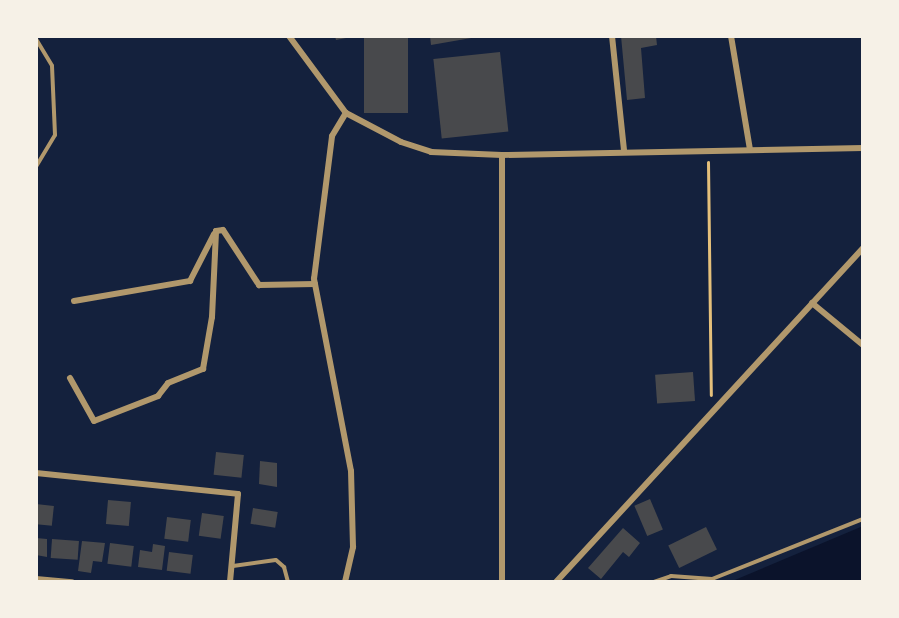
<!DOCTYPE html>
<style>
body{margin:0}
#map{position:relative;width:899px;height:618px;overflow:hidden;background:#14213d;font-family:"Noto Serif",serif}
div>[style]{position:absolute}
.water>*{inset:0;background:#0b132b}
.building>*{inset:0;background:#48494c;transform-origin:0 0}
.path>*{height:3px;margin:-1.5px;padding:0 1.5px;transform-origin:1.5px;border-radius:1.5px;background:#e5c07b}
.service>*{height:4px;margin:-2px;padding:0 2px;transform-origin:2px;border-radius:2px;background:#b1986c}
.minor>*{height:6px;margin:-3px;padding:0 3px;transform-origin:3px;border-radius:3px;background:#b1986c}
span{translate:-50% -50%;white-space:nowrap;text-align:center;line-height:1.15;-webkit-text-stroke:4.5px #f6f1e7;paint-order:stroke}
.frame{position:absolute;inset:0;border:38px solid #f6f1e7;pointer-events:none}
</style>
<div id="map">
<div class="water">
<i style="clip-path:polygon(863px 526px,863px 582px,730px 582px)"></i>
</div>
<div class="building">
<i style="clip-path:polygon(335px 36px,351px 36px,351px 37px,336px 40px)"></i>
<i style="left:364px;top:36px;width:44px;height:77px"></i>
<i style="clip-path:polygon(430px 36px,477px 36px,477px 37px,431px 45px)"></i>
<i style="clip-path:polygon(621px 36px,656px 36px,657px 45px,641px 48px,645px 98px,627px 100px)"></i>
<i style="left:500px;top:52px;width:80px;height:67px;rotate:84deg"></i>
<i style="left:693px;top:372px;width:29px;height:38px;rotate:86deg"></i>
<i style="left:216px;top:452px;width:28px;height:23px;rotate:6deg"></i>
<i style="clip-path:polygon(260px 461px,277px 463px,277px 487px,259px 484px)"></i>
<i style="left:650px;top:499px;width:33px;height:17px;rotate:67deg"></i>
<i style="left:108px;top:500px;width:23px;height:24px;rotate:5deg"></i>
<i style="left:36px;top:504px;width:18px;height:20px;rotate:6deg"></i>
<i style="left:253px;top:508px;width:25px;height:16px;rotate:9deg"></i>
<i style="left:202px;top:513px;width:22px;height:23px;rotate:8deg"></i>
<i style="left:167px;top:517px;width:24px;height:22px;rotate:7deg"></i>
<i style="left:706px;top:527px;width:25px;height:42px;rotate:64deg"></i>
<i style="clip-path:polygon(623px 528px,640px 543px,629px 557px,623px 552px,601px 579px,588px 568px)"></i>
<i style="clip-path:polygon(36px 538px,47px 539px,47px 557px,36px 555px)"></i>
<i style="left:52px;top:539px;width:27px;height:19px;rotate:4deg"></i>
<i style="clip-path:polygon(82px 541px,105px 543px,102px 562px,93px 561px,91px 573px,78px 571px)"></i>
<i style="left:110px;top:543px;width:24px;height:21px;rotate:7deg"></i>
<i style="clip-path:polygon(153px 544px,165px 546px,162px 570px,138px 567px,140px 550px,152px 552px)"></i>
<i style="left:169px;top:552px;width:24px;height:19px;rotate:7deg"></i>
</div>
<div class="path">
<i style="left:708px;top:162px;width:233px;rotate:89.3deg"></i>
</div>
<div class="service">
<i style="left:36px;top:39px;width:31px;rotate:59deg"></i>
<i style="left:52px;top:66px;width:69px;rotate:87.5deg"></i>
<i style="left:55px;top:135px;width:37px;rotate:121deg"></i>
<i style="left:233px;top:566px;width:43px;rotate:-7.9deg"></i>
<i style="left:276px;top:560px;width:11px;rotate:41deg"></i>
<i style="left:284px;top:567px;width:16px;rotate:75deg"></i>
<i style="left:654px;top:582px;width:18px;rotate:-19deg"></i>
<i style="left:671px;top:576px;width:41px;rotate:4.2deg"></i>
<i style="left:712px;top:579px;width:162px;rotate:-21.7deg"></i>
</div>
<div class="minor">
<i style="left:289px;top:36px;width:96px;rotate:53.5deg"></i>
<i style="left:346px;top:113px;width:62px;rotate:27.8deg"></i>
<i style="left:401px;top:142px;width:32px;rotate:18deg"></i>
<i style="left:431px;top:152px;width:71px;rotate:2.4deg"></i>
<i style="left:502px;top:155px;width:361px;rotate:-1.1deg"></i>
<i style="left:612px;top:36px;width:116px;rotate:84deg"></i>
<i style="left:731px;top:36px;width:115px;rotate:80.5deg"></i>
<i style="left:74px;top:301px;width:118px;rotate:-9.8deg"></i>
<i style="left:190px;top:281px;width:53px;rotate:-62.9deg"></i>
<i style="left:812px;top:303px;width:66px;rotate:39.5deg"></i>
<i style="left:70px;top:378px;width:49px;rotate:60.8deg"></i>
<i style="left:94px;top:421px;width:69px;rotate:-21.3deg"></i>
<i style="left:158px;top:396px;width:16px;rotate:-52deg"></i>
<i style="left:168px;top:383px;width:38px;rotate:-22deg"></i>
<i style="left:203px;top:369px;width:53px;rotate:-80.2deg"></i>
<i style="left:212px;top:317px;width:86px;rotate:-87.3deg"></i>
<i style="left:216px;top:231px;width:7px;rotate:-8deg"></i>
<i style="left:223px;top:230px;width:66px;rotate:56.8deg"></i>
<i style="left:259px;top:285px;width:56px;rotate:-1deg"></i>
<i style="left:36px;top:473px;width:203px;rotate:5.9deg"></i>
<i style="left:238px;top:494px;width:88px;rotate:95.2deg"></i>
<i style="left:36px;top:579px;width:36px;rotate:5deg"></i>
<i style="left:345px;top:582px;width:36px;rotate:-77deg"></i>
<i style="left:353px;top:547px;width:76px;rotate:-91.5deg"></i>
<i style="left:351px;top:471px;width:196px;rotate:-100.9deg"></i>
<i style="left:314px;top:279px;width:144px;rotate:-82.8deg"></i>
<i style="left:332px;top:136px;width:27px;rotate:-59deg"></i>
<i style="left:502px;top:582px;width:427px;rotate:-90deg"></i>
<i style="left:556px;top:582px;width:454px;rotate:-47.4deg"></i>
</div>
<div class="frame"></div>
</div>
